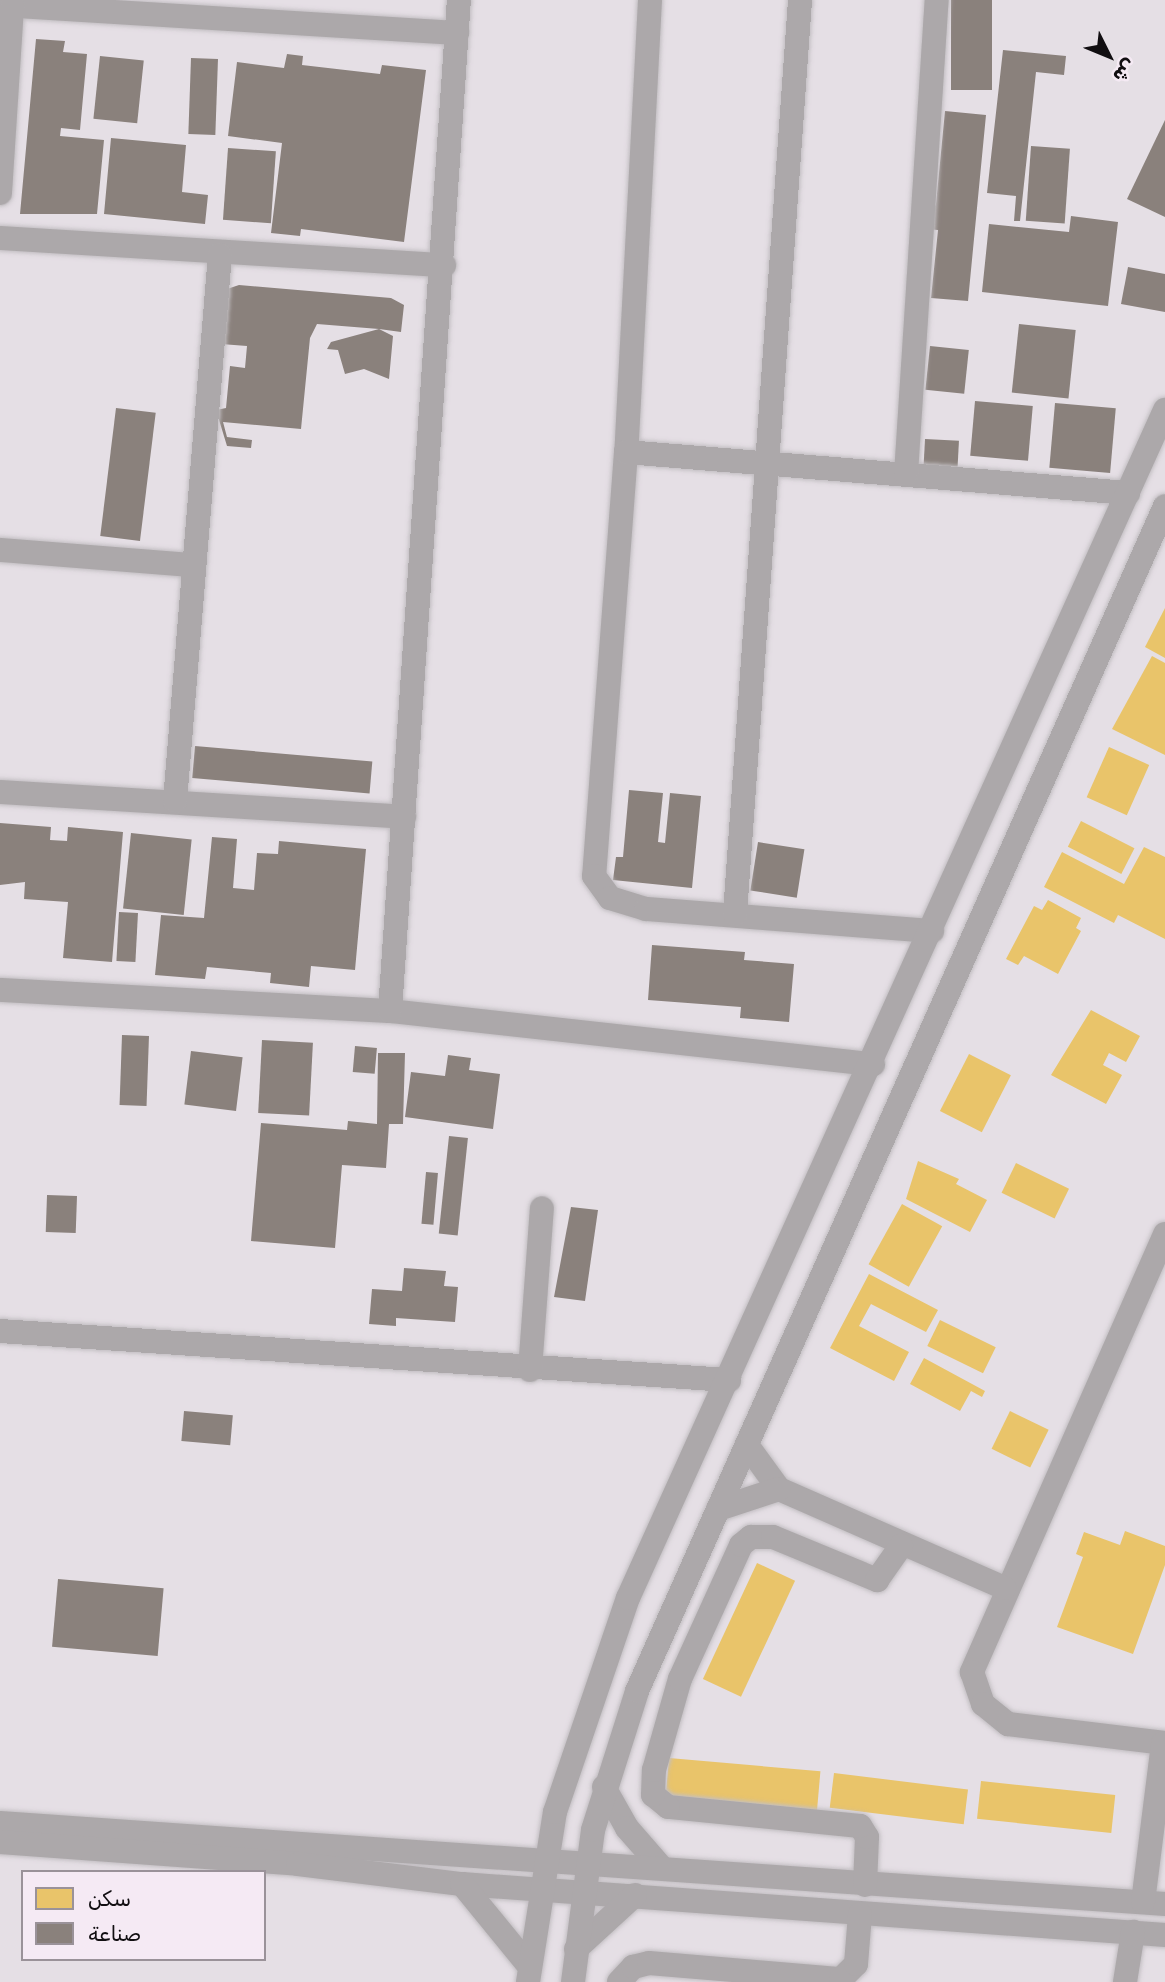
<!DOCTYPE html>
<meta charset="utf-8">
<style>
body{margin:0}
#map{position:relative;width:1165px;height:1982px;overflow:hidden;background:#e5dfe5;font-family:Rubik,"Noto Naskh Arabic",sans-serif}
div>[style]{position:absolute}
.homes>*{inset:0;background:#e9c46a;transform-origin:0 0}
.industry>*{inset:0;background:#8a817c;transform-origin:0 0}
.roads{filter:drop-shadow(0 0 2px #c2bec2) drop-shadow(0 0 2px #c2bec2)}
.minor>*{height:24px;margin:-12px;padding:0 12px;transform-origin:12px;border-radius:12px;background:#aca8aa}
span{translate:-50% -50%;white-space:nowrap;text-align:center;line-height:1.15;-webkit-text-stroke:7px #f5eaf4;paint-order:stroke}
.legend{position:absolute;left:21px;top:1870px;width:245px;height:91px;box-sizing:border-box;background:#f5eaf4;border:2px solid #9a9299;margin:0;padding:9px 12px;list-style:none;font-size:21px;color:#110e11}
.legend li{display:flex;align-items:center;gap:14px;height:35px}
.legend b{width:35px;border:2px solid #9a9299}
.north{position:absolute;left:1074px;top:21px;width:70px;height:70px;-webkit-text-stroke:5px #f5eaf4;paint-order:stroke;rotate:133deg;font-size:19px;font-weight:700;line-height:28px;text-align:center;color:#110e11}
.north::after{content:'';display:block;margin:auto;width:24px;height:32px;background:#110e11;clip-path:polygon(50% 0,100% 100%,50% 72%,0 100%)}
</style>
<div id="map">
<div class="homes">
<i style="clip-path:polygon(1165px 608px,1165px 658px,1145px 647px)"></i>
<i style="clip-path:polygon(1152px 656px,1165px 663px,1165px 755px,1112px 729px)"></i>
<i style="left:1109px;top:747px;width:44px;height:55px;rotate:24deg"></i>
<i style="left:1081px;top:821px;width:60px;height:29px;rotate:27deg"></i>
<i style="clip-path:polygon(1144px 847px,1165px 857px,1165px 939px,1118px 915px,1114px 923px,1044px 887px,1062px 852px,1124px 884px)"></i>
<i style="clip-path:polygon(1048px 900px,1081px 918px,1076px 928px,1081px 931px,1058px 974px,1024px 956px,1018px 965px,1006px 959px,1034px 906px,1042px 910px)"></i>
<i style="clip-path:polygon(1091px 1010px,1140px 1036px,1126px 1062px,1109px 1053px,1103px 1065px,1122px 1075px,1106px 1104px,1051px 1075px)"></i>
<i style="left:969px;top:1054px;width:47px;height:64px;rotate:27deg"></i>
<i style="clip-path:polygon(918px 1161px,959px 1179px,956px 1184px,987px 1200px,970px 1232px,906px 1199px)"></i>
<i style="left:1016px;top:1163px;width:59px;height:33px;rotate:26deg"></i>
<i style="left:902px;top:1204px;width:46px;height:69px;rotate:29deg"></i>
<i style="clip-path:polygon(869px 1274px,938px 1310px,926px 1332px,871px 1304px,859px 1326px,909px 1352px,894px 1381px,830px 1348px)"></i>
<i style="left:940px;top:1320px;width:62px;height:29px;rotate:26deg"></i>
<i style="clip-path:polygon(924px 1358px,985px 1391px,982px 1397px,971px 1391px,960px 1411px,910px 1384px)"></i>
<i style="left:1010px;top:1411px;width:43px;height:42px;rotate:26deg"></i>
<i style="clip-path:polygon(1125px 1531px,1165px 1546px,1165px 1565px,1133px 1654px,1057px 1627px,1083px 1557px,1076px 1554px,1084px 1532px,1120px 1545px)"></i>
<i style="left:757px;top:1563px;width:42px;height:128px;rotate:25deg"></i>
<i style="left:669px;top:1758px;width:152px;height:41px;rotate:5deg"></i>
<i style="left:834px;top:1773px;width:135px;height:35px;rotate:7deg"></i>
<i style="left:981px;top:1781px;width:135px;height:38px;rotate:6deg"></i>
</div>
<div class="industry">
<i style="left:951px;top:0;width:41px;height:90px"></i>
<i style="clip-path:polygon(36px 39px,65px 41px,63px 52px,87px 54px,80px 130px,61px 128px,60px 136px,104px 140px,97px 214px,20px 214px)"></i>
<i style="clip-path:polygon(1003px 50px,1066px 56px,1064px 75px,1036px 72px,1020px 221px,1014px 221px,1016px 196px,987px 193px)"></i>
<i style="clip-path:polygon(287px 54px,303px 56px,302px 65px,380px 74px,382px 65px,426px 70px,404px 242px,301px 229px,300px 236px,271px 233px,282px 143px,228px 136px,237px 62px,284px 68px)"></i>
<i style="left:100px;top:56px;width:44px;height:63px;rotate:6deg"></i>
<i style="left:191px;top:58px;width:27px;height:76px;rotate:2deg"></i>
<i style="clip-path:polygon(945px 111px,986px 115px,968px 301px,931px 298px,938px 230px,926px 229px,936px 204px)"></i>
<i style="clip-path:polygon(1165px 120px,1165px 217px,1127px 199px)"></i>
<i style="clip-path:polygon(111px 138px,186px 145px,182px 192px,208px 195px,205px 224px,104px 214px)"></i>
<i style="left:1031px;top:146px;width:39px;height:75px;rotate:4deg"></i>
<i style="left:228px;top:148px;width:48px;height:72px;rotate:4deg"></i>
<i style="clip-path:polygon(1071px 216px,1118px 222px,1108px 306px,982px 292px,989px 224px,1069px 232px)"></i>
<i style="clip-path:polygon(1128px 267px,1165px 274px,1165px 312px,1121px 304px)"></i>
<i style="clip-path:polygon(239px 285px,391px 298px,404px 305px,401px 332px,379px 329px,393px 336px,389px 379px,364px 369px,345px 374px,338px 350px,327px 349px,331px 342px,379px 329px,317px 324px,310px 338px,301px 429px,223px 422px,227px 437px,252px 440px,251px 448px,227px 446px,216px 410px,226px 408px,230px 366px,245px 368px,247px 346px,221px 344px,227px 289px)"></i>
<i style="left:1019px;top:324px;width:57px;height:69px;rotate:6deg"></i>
<i style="left:930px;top:346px;width:39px;height:44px;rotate:6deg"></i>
<i style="left:975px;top:401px;width:58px;height:55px;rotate:5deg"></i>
<i style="left:1055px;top:403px;width:61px;height:65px;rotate:5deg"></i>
<i style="left:116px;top:408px;width:40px;height:129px;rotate:7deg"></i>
<i style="left:925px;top:439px;width:34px;height:26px;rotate:3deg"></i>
<i style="left:195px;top:746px;width:178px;height:32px;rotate:5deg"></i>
<i style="clip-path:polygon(629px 790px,663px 793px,658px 842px,665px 843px,670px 793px,701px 796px,692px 888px,613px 880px,616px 857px,623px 857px)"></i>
<i style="clip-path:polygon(0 823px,51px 827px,50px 840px,67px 841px,68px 827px,123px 832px,112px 962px,63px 958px,68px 902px,24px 899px,25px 882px,0 885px)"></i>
<i style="left:131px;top:833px;width:61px;height:76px;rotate:6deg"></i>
<i style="clip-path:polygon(212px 837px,237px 839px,233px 888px,254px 890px,257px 853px,278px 854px,279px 841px,366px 849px,355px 970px,311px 966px,309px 987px,270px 983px,271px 973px,207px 967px,205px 979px,155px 975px,161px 915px,204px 918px)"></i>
<i style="left:758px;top:842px;width:47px;height:49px;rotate:9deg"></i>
<i style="left:119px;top:912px;width:19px;height:49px;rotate:3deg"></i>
<i style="clip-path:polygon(652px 945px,745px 952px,744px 960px,794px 964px,789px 1022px,740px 1018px,741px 1007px,648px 1000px)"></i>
<i style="left:122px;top:1035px;width:27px;height:70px;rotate:2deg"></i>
<i style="left:262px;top:1040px;width:51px;height:73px;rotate:3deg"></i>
<i style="left:355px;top:1046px;width:22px;height:26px;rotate:5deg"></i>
<i style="left:191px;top:1051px;width:52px;height:54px;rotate:7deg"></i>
<i style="clip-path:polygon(378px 1053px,405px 1053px,403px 1124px,389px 1124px,386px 1168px,342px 1165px,335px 1248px,251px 1241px,261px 1123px,347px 1130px,348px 1121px,377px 1124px)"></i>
<i style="clip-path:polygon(448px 1055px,471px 1058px,469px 1070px,500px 1074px,493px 1129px,405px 1117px,411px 1072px,445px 1076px)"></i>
<i style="left:449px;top:1136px;width:19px;height:98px;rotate:6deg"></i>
<i style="left:426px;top:1172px;width:12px;height:52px;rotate:5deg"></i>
<i style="left:77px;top:1196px;width:37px;height:30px;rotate:92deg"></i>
<i style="clip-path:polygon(571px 1207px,598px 1210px,585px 1301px,554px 1297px)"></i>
<i style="clip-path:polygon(404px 1268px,446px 1271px,444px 1286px,458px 1287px,455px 1322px,396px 1318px,396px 1326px,369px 1324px,372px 1289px,402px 1291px)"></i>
<i style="left:184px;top:1411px;width:49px;height:30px;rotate:5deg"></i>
<i style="left:58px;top:1579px;width:106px;height:68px;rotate:5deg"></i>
</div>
<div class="roads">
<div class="minor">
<i style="left:650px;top:0;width:453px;rotate:93deg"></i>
<i style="left:626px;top:452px;width:425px;rotate:94.3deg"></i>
<i style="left:594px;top:876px;width:27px;rotate:54deg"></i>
<i style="left:610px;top:898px;width:38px;rotate:17deg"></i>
<i style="left:646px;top:909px;width:287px;rotate:4.4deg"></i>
<i style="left:0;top:5px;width:458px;rotate:3.5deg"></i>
<i style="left:0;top:193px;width:188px;rotate:-86.3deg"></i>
<i style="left:0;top:238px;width:445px;rotate:3.5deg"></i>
<i style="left:626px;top:452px;width:504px;rotate:4.67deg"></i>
<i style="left:906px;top:474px;width:475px;rotate:-86.3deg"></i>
<i style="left:0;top:550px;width:192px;rotate:4.5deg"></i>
<i style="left:0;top:792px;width:405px;rotate:3.5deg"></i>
<i style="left:175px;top:801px;width:548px;rotate:-85.29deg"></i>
<i style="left:735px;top:914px;width:916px;rotate:-85.93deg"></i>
<i style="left:0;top:990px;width:391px;rotate:3.1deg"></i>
<i style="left:390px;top:1011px;width:486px;rotate:6.3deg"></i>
<i style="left:390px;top:1011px;width:1013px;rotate:-86.1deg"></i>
<i style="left:1165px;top:1234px;width:479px;rotate:113.8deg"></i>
<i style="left:972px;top:1672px;width:34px;rotate:71deg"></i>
<i style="left:983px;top:1704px;width:32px;rotate:39deg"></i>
<i style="left:1008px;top:1724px;width:158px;rotate:6.9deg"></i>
<i style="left:0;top:1331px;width:731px;rotate:3.85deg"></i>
<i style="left:530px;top:1370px;width:162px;rotate:-85.8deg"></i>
<i style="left:747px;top:1445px;width:54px;rotate:54deg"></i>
<i style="left:779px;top:1489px;width:246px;rotate:23.7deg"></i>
<i style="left:718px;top:1509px;width:64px;rotate:-18.2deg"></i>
<i style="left:604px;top:1787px;width:47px;rotate:60.7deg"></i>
<i style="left:627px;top:1828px;width:52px;rotate:48.9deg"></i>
<i style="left:0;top:1823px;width:1168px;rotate:3.98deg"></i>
<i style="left:0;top:1842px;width:299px;rotate:4.2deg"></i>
<i style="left:298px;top:1864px;width:165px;rotate:7deg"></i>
<i style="left:462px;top:1884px;width:705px;rotate:4.15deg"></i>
<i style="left:462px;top:1884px;width:107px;rotate:50.7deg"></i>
<i style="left:865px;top:1885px;width:48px;rotate:-87.6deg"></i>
<i style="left:867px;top:1837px;width:13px;rotate:-122deg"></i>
<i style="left:860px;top:1826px;width:193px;rotate:-174.3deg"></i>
<i style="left:668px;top:1807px;width:19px;rotate:-141deg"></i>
<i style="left:653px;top:1795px;width:25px;rotate:-88deg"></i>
<i style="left:654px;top:1770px;width:95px;rotate:-74.1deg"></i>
<i style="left:680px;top:1679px;width:147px;rotate:-65.5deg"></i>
<i style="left:741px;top:1545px;width:13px;rotate:-39deg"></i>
<i style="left:751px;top:1537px;width:22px"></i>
<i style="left:773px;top:1537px;width:113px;rotate:22.5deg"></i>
<i style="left:877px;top:1580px;width:42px;rotate:-54.8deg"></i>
<i style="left:1143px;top:1902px;width:160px;rotate:-82.8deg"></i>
<i style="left:576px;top:1949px;width:80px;rotate:-42.5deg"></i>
<i style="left:528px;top:1982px;width:172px;rotate:-81deg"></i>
<i style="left:555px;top:1812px;width:226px;rotate:-71.2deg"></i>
<i style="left:628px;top:1598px;width:1304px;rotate:-65.68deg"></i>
<i style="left:573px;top:1982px;width:153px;rotate:-82.5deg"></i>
<i style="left:593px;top:1830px;width:146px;rotate:-72.4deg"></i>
<i style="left:637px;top:1691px;width:1297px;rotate:-65.98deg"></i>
<i style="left:619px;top:1982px;width:21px;rotate:-47deg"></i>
<i style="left:633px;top:1967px;width:16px;rotate:-14deg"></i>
<i style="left:649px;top:1963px;width:193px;rotate:4.8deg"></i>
<i style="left:841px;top:1979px;width:21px;rotate:-45deg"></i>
<i style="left:856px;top:1964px;width:50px;rotate:-85.4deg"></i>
<i style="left:1125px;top:1982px;width:51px;rotate:-80.9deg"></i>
</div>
</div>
<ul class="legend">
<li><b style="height:19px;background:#e9c46a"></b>سكن</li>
<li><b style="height:19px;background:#8a817c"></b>صناعة</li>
</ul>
<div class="north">ش</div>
</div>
